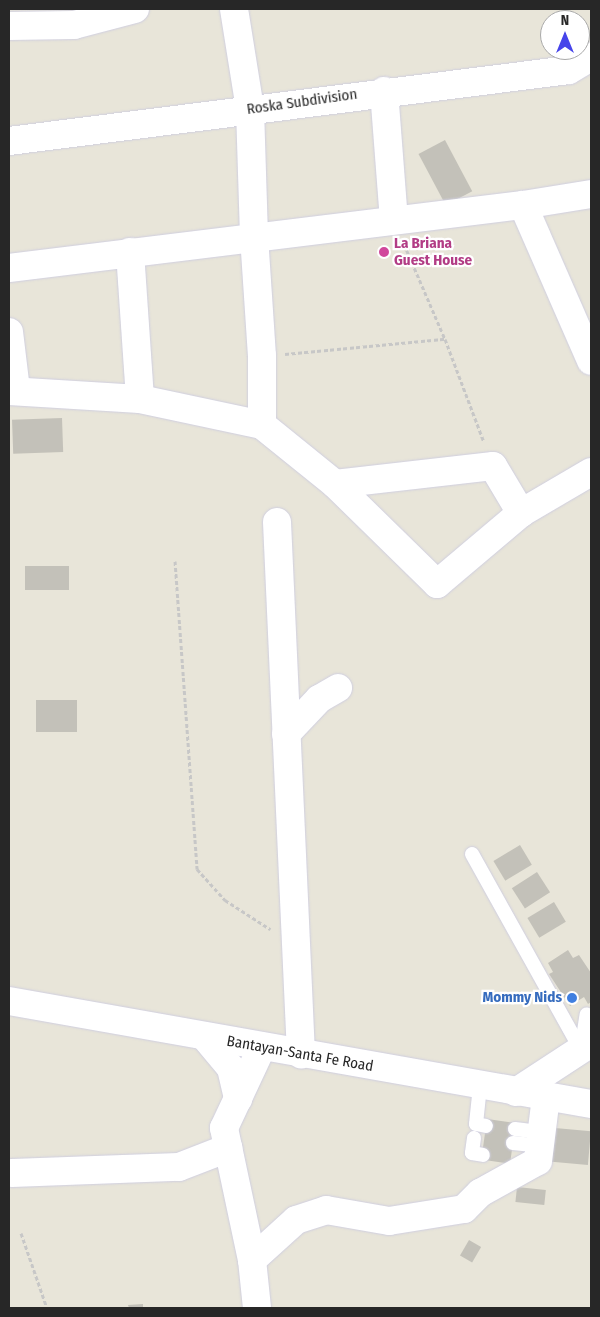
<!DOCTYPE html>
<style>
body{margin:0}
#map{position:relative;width:600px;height:1317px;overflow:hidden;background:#e8e5d9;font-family:"Fira Sans Condensed",sans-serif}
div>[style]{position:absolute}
.building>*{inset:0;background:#c3c1b9;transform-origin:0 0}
.path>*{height:3px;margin-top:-1.5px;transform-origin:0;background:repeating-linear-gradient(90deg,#c7c7c7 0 4px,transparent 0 6.5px)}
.roads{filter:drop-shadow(0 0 1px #cfcedf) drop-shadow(0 0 1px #cfcedf)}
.lane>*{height:14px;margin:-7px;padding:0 7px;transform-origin:7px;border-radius:7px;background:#fff}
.street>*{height:28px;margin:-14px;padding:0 14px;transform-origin:14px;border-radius:14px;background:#fff}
.secondary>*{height:28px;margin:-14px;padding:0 14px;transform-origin:14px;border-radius:14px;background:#fff}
.dots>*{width:14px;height:14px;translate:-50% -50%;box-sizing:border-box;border:2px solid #fff;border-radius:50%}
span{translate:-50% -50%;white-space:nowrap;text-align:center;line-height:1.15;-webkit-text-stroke:4.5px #fff;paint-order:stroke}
.street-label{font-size:15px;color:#272727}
.hotel-label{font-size:15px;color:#b23c85;font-weight:700}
.left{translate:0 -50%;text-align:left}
.shop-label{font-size:15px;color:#366cbe;font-weight:700}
.right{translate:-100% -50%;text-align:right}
.frame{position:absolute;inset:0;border:10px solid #272727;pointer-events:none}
.north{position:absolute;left:540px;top:10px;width:50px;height:50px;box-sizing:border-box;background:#fff;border:1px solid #a9a9a9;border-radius:50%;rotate:0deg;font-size:14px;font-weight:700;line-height:20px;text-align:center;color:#272727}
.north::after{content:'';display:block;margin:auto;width:18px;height:22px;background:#4644ea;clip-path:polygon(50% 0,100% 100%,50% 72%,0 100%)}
</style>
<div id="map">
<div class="building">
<i style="left:445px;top:140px;width:58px;height:30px;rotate:62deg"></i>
<i style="left:62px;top:418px;width:34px;height:50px;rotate:88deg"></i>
<i style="left:69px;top:566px;width:24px;height:44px;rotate:90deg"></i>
<i style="left:36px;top:700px;width:41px;height:32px"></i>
<i style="left:520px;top:845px;width:23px;height:31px;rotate:59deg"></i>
<i style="left:537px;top:872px;width:24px;height:30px;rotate:57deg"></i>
<i style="left:554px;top:902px;width:23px;height:31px;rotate:59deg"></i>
<i style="clip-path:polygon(568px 950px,573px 958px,579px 955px,591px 973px,591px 1002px,588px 1004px,584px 997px,570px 1006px,549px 974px,553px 972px,548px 963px)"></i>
<i style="left:487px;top:1119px;width:29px;height:41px;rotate:8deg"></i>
<i style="left:555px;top:1128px;width:36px;height:34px;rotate:5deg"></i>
<i style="left:517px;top:1187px;width:29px;height:15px;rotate:6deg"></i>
<i style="left:469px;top:1240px;width:14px;height:18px;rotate:30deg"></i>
<i style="clip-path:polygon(143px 1304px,143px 1308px,129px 1308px,128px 1305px)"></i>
</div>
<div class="path">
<i style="left:404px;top:244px;width:103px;rotate:66.7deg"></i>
<i style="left:445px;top:339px;width:110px;rotate:69.3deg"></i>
<i style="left:285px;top:354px;width:161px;rotate:-5.4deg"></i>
<i style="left:175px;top:561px;width:309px;rotate:85.9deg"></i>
<i style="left:197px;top:869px;width:42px;rotate:47.9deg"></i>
<i style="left:225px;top:900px;width:54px;rotate:32.8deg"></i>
<i style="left:21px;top:1233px;width:79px;rotate:70.9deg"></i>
</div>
<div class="roads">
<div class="lane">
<i style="left:472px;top:854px;width:224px;rotate:60.9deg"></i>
<i style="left:581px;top:1050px;width:36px;rotate:-81deg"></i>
<i style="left:480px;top:1086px;width:38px;rotate:96deg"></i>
<i style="left:476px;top:1124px;width:10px;rotate:11deg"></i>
<i style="left:515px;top:1129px;width:26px;rotate:7deg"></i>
<i style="left:474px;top:1138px;width:15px;rotate:98deg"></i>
<i style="left:472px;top:1153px;width:11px;rotate:10deg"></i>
<i style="left:513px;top:1143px;width:27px;rotate:6deg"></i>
</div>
<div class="street">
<i style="left:234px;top:9px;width:101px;rotate:80.9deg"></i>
<i style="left:250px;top:109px;width:127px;rotate:88.2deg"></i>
<i style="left:254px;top:236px;width:120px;rotate:86.2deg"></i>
<i style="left:262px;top:356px;width:69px;rotate:90deg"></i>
<i style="left:9px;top:26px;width:65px;rotate:-0.9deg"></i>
<i style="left:74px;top:25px;width:63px;rotate:-14.7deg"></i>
<i style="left:384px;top:91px;width:129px;rotate:85.6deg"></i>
<i style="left:9px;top:141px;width:564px;rotate:-7.23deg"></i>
<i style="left:569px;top:70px;width:26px;rotate:-31deg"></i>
<i style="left:523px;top:205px;width:170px;rotate:66.4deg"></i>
<i style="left:130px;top:252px;width:147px;rotate:86.1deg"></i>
<i style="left:9px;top:268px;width:518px;rotate:-6.99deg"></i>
<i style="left:523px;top:205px;width:69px;rotate:-9.2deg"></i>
<i style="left:9px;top:332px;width:58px;rotate:83.1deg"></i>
<i style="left:9px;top:391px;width:131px;rotate:3.5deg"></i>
<i style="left:140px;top:399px;width:125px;rotate:12deg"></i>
<i style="left:262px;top:425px;width:94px;rotate:38.9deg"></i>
<i style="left:335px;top:484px;width:143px;rotate:44.4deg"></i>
<i style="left:437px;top:584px;width:110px;rotate:-40.2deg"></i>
<i style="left:521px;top:513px;width:81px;rotate:-30.4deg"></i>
<i style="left:335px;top:484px;width:159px;rotate:-6.5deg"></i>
<i style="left:493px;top:466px;width:55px;rotate:59.2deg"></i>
<i style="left:277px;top:522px;width:533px;rotate:87.42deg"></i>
<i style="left:286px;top:734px;width:48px;rotate:-46.7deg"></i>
<i style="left:319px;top:699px;width:22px;rotate:-30deg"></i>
<i style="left:205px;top:1037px;width:40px;rotate:50deg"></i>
<i style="left:231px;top:1068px;width:32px;rotate:77deg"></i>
<i style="left:12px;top:1173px;width:167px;rotate:-2.1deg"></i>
<i style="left:179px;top:1167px;width:53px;rotate:-21.2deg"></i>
<i style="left:252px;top:1260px;width:59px;rotate:-42.3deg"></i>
<i style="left:296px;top:1220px;width:32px;rotate:-18deg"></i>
<i style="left:326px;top:1210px;width:64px;rotate:9.9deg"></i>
<i style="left:389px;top:1221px;width:76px;rotate:-9.1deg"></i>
<i style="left:464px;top:1209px;width:23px;rotate:-45deg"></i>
<i style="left:480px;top:1193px;width:66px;rotate:-28.9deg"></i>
<i style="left:538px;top:1161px;width:64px;rotate:-82.9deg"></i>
<i style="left:257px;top:1308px;width:48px;rotate:-95.9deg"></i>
<i style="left:252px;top:1260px;width:135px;rotate:-102deg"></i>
<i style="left:224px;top:1128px;width:89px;rotate:-64.9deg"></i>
</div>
<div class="secondary">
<i style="left:9px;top:1001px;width:591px;rotate:10.04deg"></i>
<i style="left:516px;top:1092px;width:90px;rotate:-33.2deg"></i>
</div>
</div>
<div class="dots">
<i style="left:384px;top:252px;background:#d1479c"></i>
<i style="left:572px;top:998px;background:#3f7fe0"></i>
</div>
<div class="street-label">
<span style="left:302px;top:102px;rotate:-8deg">Roska Subdivision</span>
<span style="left:300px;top:1054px;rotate:10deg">Bantayan-Santa Fe Road</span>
</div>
<div class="hotel-label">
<span class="left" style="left:394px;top:252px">La Briana<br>Guest House</span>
</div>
<div class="shop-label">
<span class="right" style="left:562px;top:998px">Mommy Nids</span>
</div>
<div class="frame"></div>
<div class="north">N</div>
</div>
